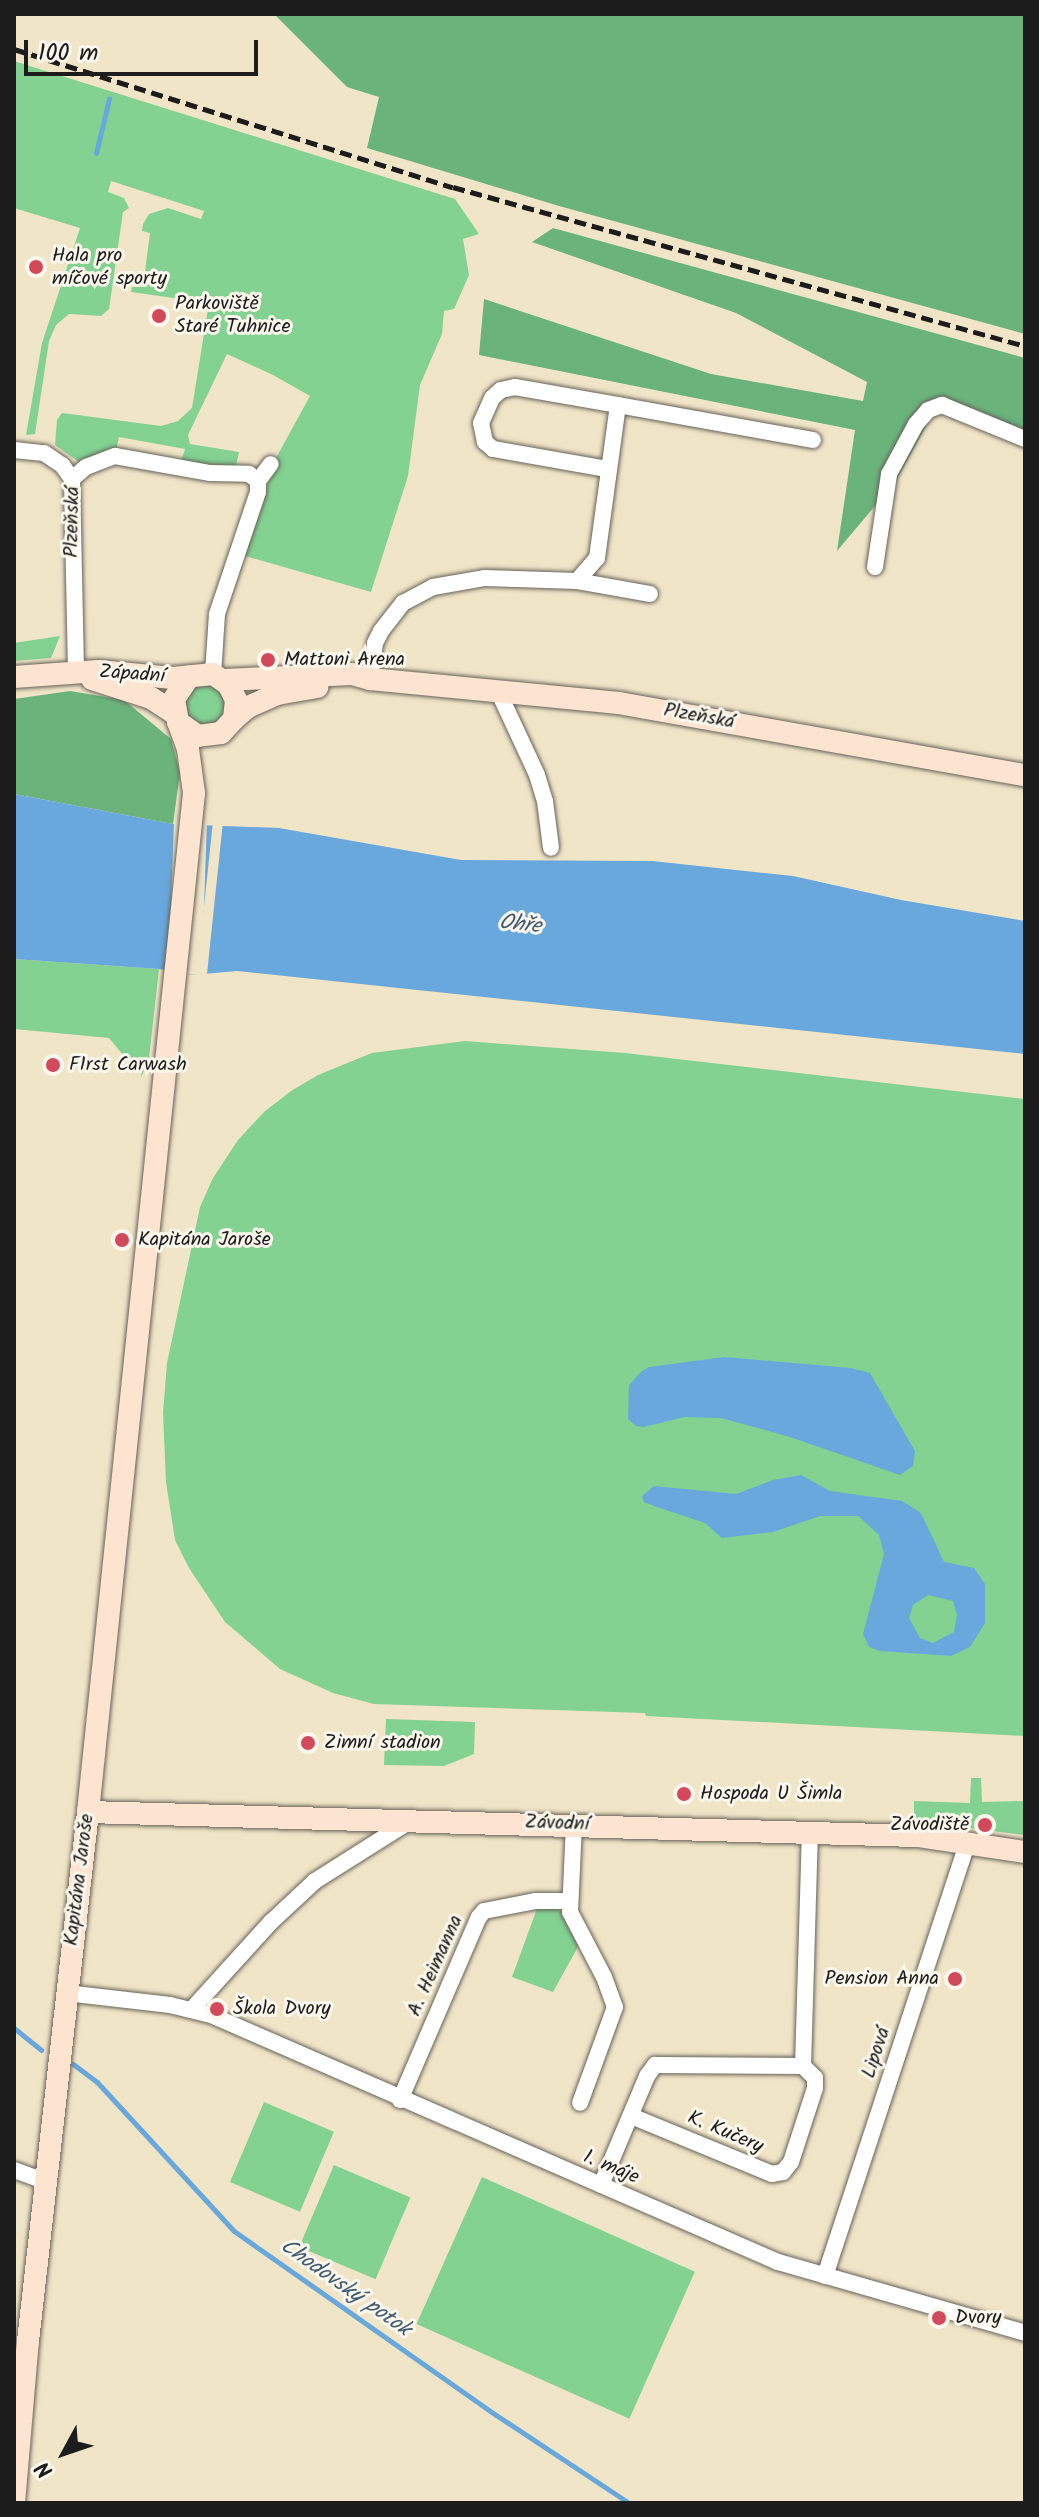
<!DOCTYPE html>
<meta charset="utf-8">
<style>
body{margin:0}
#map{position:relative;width:1039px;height:2517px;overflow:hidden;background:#f1e5c8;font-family:Kalam,sans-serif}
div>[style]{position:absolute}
.green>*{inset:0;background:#83d292;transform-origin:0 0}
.round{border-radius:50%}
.forest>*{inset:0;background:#6ab47c}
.water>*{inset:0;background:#69a8dc}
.pier>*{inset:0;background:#f1e5c8;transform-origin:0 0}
.stream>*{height:5px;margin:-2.5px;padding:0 2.5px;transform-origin:2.5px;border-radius:2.5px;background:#69a8dc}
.roads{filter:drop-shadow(0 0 2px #676258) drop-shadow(0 0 2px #676258)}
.street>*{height:16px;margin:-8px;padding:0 8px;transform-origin:8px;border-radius:8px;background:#fff}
.secondary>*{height:22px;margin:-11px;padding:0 11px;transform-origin:11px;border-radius:11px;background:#fde4d0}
.rail>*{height:5px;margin-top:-2.5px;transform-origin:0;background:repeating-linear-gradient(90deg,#1c1c1c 0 12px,transparent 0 18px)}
.dots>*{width:22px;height:22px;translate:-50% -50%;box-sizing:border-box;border:4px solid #fbf7ec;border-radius:50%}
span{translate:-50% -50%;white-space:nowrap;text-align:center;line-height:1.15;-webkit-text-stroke:6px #fbf7ec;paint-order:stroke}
.poi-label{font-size:20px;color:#1c1c1c}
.left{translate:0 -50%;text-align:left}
.right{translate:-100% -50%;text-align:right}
.street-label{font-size:20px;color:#1c1c1c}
.water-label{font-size:22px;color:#3f5b72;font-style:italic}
.frame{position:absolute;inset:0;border:16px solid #1c1c1c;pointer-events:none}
.north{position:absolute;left:24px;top:2413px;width:80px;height:80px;-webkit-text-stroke:6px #fbf7ec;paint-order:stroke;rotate:230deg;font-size:22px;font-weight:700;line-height:32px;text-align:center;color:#1c1c1c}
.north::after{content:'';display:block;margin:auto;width:28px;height:36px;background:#1c1c1c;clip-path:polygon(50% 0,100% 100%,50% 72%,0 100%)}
.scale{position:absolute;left:24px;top:40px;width:234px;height:36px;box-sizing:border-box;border:4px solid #1c1c1c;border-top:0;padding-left:10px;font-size:24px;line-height:28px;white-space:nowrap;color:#1c1c1c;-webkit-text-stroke:6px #fbf7ec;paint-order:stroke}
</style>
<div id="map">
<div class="green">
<i style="clip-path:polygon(14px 61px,455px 199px,479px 234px,463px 239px,469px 275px,454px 309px,444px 311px,442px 334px,420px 385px,408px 476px,371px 592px,245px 556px,276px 458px,310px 396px,273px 375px,227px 354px,188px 435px,190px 444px,239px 452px,236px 466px,231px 469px,181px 461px,185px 449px,119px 437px,115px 456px,86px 467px,55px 445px,57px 420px,62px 413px,161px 426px,178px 421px,192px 408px,209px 303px,131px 292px,132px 287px,143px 287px,150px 233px,142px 231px,143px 224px,149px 214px,168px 208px,201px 219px,204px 211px,111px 181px,108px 192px,124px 198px,129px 208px,123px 212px,109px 309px,101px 316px,69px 314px,56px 325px,49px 341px,35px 434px,26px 435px,42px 343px,80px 228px,14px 208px)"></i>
<i style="clip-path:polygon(60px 636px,51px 658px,14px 661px,14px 643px)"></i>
<i class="round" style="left:185px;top:685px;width:40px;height:40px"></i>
<i style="clip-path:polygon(14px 959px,159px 969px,149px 1058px,141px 1078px,142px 1069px,133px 1067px,109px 1038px,14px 1029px)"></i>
<i style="clip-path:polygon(465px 1041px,625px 1053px,1025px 1099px,1025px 1736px,646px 1716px,645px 1713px,374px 1704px,333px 1693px,280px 1669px,225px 1622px,189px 1568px,175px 1540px,166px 1482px,163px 1413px,167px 1363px,200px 1207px,213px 1178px,238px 1140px,264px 1112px,291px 1091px,318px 1075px,372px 1053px)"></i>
<i style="clip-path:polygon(386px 1719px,475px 1722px,474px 1754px,444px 1766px,384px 1765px)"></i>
<i style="clip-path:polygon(971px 1778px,981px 1778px,982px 1802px,1023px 1801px,1024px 1835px,914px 1821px,914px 1801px,970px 1803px)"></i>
<i style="clip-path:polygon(538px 1906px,549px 1906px,563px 1912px,579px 1945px,553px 1992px,512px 1977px)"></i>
<i style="left:264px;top:2102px;width:76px;height:87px;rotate:23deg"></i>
<i style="left:334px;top:2165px;width:83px;height:89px;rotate:23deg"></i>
<i style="left:482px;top:2177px;width:233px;height:161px;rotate:24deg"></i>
</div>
<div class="forest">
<i style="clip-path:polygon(274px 14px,1025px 14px,1025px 334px,559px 206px,367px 148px,379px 97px,347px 87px)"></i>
<i style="clip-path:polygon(553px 228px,1025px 358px,1025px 433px,942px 397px,896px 481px,837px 551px,855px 430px,479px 355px,484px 299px,711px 374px,863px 401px,867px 382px,736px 313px,532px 242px)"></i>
<i style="clip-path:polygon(70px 691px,124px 700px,171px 739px,180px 773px,173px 824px,14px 794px,14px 699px)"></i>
</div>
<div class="water">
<i style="clip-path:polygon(14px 794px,173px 824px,279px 828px,461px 860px,652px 861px,793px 876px,901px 900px,1025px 921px,1025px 1054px,237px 971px,192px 975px,159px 969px,14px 959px)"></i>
<i style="clip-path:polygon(724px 1357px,851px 1368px,870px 1373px,915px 1451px,913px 1466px,900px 1475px,790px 1437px,721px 1418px,684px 1417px,644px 1427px,636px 1426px,628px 1419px,629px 1385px,642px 1371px,649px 1367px)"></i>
<i style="clip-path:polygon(evenodd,801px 1475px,830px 1491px,902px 1501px,921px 1513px,944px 1562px,974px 1568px,985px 1584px,985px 1623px,970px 1647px,951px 1656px,880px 1651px,869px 1647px,863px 1634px,884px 1554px,879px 1535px,858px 1516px,820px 1516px,773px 1532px,722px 1538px,705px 1523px,654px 1506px,644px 1502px,642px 1496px,654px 1486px,736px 1494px,773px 1480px,801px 1475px,928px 1595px,953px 1601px,957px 1615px,954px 1632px,933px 1643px,920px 1638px,909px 1618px,913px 1605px,928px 1595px)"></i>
</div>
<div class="pier">
<i style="left:174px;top:820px;width:33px;height:154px;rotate:2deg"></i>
<i style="left:213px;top:821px;width:10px;height:158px;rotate:6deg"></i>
</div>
<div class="stream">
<i style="left:96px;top:153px;width:56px;rotate:-76.5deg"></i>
<i style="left:14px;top:2028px;width:35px;rotate:39deg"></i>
<i style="left:73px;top:2064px;width:30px;rotate:37deg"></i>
<i style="left:97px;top:2082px;width:202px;rotate:47.4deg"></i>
<i style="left:234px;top:2231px;width:320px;rotate:35.1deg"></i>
<i style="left:496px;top:2415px;width:159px;rotate:33.5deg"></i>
</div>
<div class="roads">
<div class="street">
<i style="left:14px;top:450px;width:30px;rotate:6deg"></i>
<i style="left:44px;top:453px;width:22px;rotate:34deg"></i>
<i style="left:62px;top:465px;width:17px;rotate:54deg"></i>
<i style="left:607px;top:469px;width:116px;rotate:-170deg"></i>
<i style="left:493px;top:449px;width:11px;rotate:-139deg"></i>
<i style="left:485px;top:442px;width:19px;rotate:-102deg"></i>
<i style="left:481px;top:423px;width:27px;rotate:-66deg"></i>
<i style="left:492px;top:398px;width:12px;rotate:-42deg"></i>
<i style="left:501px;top:390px;width:14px;rotate:-12deg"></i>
<i style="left:515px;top:387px;width:105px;rotate:9.9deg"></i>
<i style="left:72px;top:479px;width:18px;rotate:-41deg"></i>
<i style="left:86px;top:467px;width:31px;rotate:-21deg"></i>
<i style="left:115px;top:456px;width:97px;rotate:10.1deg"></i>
<i style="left:210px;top:473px;width:39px;rotate:1deg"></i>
<i style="left:249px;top:474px;width:11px;rotate:38deg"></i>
<i style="left:258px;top:481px;width:11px;rotate:90deg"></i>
<i style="left:258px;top:492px;width:129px;rotate:108.6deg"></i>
<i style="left:217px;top:614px;width:60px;rotate:93.8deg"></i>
<i style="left:72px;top:479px;width:195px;rotate:88.8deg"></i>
<i style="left:258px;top:481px;width:21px;rotate:-53deg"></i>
<i style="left:875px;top:567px;width:94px;rotate:-81.4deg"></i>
<i style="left:889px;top:474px;width:57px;rotate:-61.6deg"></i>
<i style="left:916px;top:424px;width:18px;rotate:-49deg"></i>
<i style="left:928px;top:410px;width:15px;rotate:-20deg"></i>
<i style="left:942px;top:405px;width:90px;rotate:22.3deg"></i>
<i style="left:577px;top:581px;width:74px;rotate:10.1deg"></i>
<i style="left:370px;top:679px;width:36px;rotate:-82deg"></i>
<i style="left:375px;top:643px;width:13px;rotate:-63deg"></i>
<i style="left:381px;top:631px;width:36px;rotate:-52deg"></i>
<i style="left:403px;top:603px;width:34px;rotate:-28deg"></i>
<i style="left:433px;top:587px;width:53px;rotate:-9.8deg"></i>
<i style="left:485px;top:578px;width:92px;rotate:1.9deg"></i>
<i style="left:577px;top:581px;width:30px;rotate:-49deg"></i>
<i style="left:597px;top:558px;width:154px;rotate:-82.2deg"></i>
<i style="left:618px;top:405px;width:198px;rotate:10.2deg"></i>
<i style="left:499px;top:693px;width:90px;rotate:65.1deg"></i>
<i style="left:537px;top:775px;width:27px;rotate:73deg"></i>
<i style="left:545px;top:801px;width:47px;rotate:82.7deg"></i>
<i style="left:574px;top:1824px;width:88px;rotate:92.6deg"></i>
<i style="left:570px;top:1912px;width:73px;rotate:62.4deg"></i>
<i style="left:604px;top:1977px;width:32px;rotate:70deg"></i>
<i style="left:615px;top:2007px;width:102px;rotate:110deg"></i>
<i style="left:66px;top:1993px;width:105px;rotate:6.6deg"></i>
<i style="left:170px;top:2005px;width:42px;rotate:13.7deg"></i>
<i style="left:211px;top:2015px;width:618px;rotate:23.54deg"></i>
<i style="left:778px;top:2262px;width:257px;rotate:16deg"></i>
<i style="left:192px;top:2009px;width:118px;rotate:-47.8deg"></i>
<i style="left:271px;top:1922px;width:60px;rotate:-43deg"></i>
<i style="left:315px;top:1881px;width:112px;rotate:-32.3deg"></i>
<i style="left:803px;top:2066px;width:231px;rotate:-88.3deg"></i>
<i style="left:400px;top:2100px;width:199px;rotate:-66.7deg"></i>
<i style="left:479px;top:1917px;width:8px;rotate:-50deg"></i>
<i style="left:484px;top:1911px;width:53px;rotate:-10.9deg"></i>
<i style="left:536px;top:1901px;width:33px"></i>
<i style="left:14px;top:2170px;width:33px;rotate:20deg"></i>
<i style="left:601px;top:2185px;width:118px;rotate:-67.1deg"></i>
<i style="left:647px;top:2076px;width:14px;rotate:-54deg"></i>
<i style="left:655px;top:2065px;width:148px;rotate:0.4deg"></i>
<i style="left:803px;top:2066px;width:17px;rotate:45deg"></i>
<i style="left:815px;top:2078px;width:10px;rotate:90deg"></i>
<i style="left:815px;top:2088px;width:78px;rotate:108deg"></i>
<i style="left:791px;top:2162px;width:13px;rotate:129deg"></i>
<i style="left:783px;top:2172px;width:11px;rotate:170deg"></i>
<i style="left:772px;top:2174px;width:152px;rotate:-157.6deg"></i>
<i style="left:825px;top:2276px;width:456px;rotate:-71.8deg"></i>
</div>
<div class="secondary">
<i style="left:14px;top:677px;width:84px;rotate:-4.1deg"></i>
<i style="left:98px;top:671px;width:75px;rotate:5.3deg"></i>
<i style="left:173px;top:678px;width:40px;rotate:-5.7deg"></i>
<i style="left:213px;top:674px;width:18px;rotate:34deg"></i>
<i style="left:228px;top:684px;width:18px;rotate:63deg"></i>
<i style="left:236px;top:700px;width:19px;rotate:96deg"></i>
<i style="left:234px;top:719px;width:19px;rotate:133deg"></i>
<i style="left:221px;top:733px;width:23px;rotate:173deg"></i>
<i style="left:198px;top:736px;width:24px;rotate:-145deg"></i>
<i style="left:178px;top:722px;width:23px;rotate:-100deg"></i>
<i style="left:174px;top:699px;width:27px;rotate:-56deg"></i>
<i style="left:92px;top:679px;width:62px;rotate:17.9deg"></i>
<i style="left:151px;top:698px;width:27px;rotate:33deg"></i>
<i style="left:225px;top:680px;width:127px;rotate:-2.7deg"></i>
<i style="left:352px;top:674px;width:19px;rotate:16deg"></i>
<i style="left:370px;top:679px;width:250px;rotate:5.5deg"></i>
<i style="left:619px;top:703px;width:412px;rotate:10.1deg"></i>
<i style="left:234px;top:719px;width:18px;rotate:-41deg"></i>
<i style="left:248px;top:707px;width:32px;rotate:-24deg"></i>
<i style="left:277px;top:694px;width:41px;rotate:-9.9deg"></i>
<i style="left:88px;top:1812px;width:830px;rotate:1.66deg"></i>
<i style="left:918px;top:1836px;width:108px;rotate:8.5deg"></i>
<i style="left:14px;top:2503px;width:163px;rotate:-85.1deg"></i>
<i style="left:28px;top:2341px;width:532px;rotate:-83.53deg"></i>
<i style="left:88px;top:1812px;width:1024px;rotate:-84.06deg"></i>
<i style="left:194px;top:793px;width:44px;rotate:-97.8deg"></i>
<i style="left:188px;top:749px;width:29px;rotate:-110deg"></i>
</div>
</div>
<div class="rail">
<i style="left:14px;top:49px;width:460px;rotate:17.5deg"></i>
<i style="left:453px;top:187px;width:594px;rotate:15.53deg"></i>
</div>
<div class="dots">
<i style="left:36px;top:267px;background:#d1495b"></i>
<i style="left:159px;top:316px;background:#d1495b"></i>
<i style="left:268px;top:660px;background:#d1495b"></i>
<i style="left:53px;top:1065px;background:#d1495b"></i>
<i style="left:122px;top:1240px;background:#d1495b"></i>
<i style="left:308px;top:1743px;background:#d1495b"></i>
<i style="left:684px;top:1794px;background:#d1495b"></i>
<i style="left:985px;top:1825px;background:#d1495b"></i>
<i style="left:955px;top:1979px;background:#d1495b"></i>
<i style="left:217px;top:2009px;background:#d1495b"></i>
<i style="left:939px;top:2318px;background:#d1495b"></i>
</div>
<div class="poi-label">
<span class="left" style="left:52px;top:268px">Hala pro<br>míčové sporty</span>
<span class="left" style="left:175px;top:316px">Parkoviště<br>Staré Tuhnice</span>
<span class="left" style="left:284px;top:660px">Mattoni Arena</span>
<span class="left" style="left:69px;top:1065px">F1rst Carwash</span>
<span class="left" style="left:138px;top:1240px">Kapitána Jaroše</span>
<span class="left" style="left:324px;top:1743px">Zimní stadion</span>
<span class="left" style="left:700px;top:1794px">Hospoda U Šimla</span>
<span class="right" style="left:969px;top:1825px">Závodiště</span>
<span class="right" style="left:939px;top:1979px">Pension Anna</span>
<span class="left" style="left:233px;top:2009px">Škola Dvory</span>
<span class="left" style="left:955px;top:2318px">Dvory</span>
</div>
<div class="street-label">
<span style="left:73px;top:522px;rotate:-89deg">Plzeňská</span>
<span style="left:132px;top:675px;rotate:4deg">Západní</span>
<span style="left:699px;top:717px;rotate:10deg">Plzeňská</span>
<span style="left:557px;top:1824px;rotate:2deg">Závodní</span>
<span style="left:80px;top:1880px;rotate:-83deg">Kapitána Jaroše</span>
<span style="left:436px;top:1966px;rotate:-66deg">A. Heimanna</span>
<span style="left:877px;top:2053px;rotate:-72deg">Lipová</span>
<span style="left:725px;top:2133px;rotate:23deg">K. Kučery</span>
<span style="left:611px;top:2168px;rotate:23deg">1. máje</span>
</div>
<div class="water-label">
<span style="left:520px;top:925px;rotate:6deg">Ohře</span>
<span style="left:345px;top:2288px;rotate:35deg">Chodovský potok</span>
</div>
<div class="frame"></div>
<div class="north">N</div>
<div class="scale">100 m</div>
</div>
